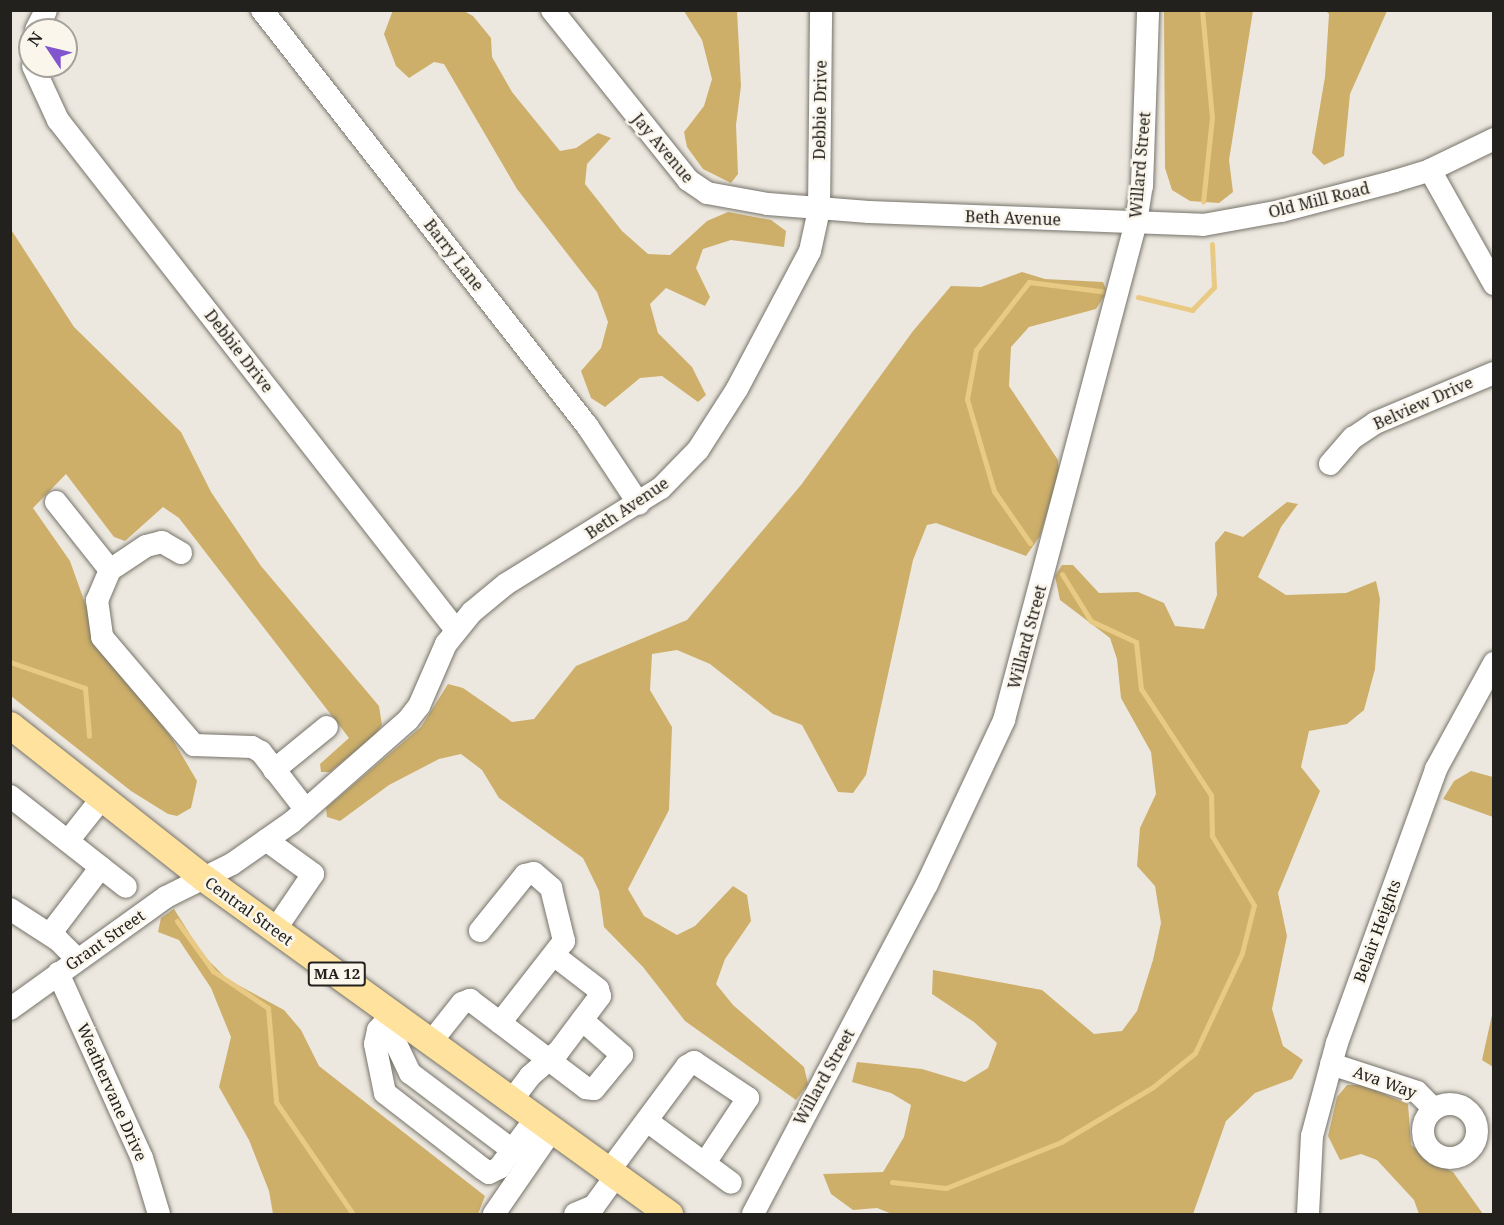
<!DOCTYPE html>
<style>
body{margin:0}
#map{position:relative;width:1504px;height:1225px;overflow:hidden;background:#ede8df;font-family:"Noto Serif",serif}
div>[style]{position:absolute}
.forest>*{inset:0;background:#cdaf6a}
.stream>*{height:5px;margin:-2.5px;padding:0 2.5px;transform-origin:2.5px;border-radius:2.5px;background:#e9ca84}
.roads{filter:drop-shadow(0 0 2px #76736a) drop-shadow(0 0 2px #76736a)}
.minor>*{height:22px;margin:-11px;padding:0 11px;transform-origin:11px;border-radius:11px;background:#fff}
.minor>.ring{margin:-11px;padding:0;box-sizing:content-box;background:none;border:22px solid #fff;border-radius:50%}
.major>*{height:27px;margin:-13.5px;padding:0 13.5px;transform-origin:13.5px;border-radius:13.5px;background:#fee29e}
span{translate:-50% -50%;white-space:nowrap;text-align:center;line-height:1.15;-webkit-text-stroke:5px #faf6ec;paint-order:stroke}
.shield-label span{padding:2px 4px;background:#faf6ec;border:2px solid;border-radius:4px;-webkit-text-stroke-width:0}
.shield-label{font-size:15px;color:#23211e;font-weight:700}
.street-label{font-size:16px;color:#23211e}
.frame{position:absolute;inset:0;border:12px solid #23211e;pointer-events:none}
.north{position:absolute;left:18px;top:18px;width:60px;height:60px;box-sizing:border-box;background:#faf6ec;border:2px solid #a4a19a;border-radius:50%;rotate:305deg;font-size:16px;font-weight:700;line-height:24px;text-align:center;color:#23211e}
.north::after{content:'';display:block;margin:auto;width:21px;height:27px;background:#8055ce;clip-path:polygon(50% 0,100% 100%,50% 72%,0 100%)}
</style>
<div id="map">
<div class="forest">
<i style="clip-path:polygon(393px 10px,464px 11px,473px 16px,491px 38px,492px 57px,512px 92px,560px 151px,576px 148px,598px 133px,611px 138px,587px 164px,585px 184px,622px 231px,648px 254px,670px 255px,707px 221px,728px 212px,771px 220px,786px 231px,784px 247px,731px 240px,703px 249px,696px 268px,710px 297px,705px 306px,666px 288px,650px 304px,658px 333px,692px 367px,706px 395px,698px 402px,662px 376px,640px 378px,605px 407px,591px 398px,581px 371px,601px 348px,608px 322px,597px 292px,517px 189px,444px 64px,434px 62px,409px 78px,396px 66px,384px 34px)"></i>
<i style="clip-path:polygon(684px 11px,737px 11px,741px 86px,736px 125px,738px 174px,731px 183px,703px 169px,687px 147px,684px 132px,704px 106px,712px 79px,702px 40px)"></i>
<i style="clip-path:polygon(1164px 11px,1253px 11px,1229px 160px,1233px 192px,1219px 203px,1190px 201px,1172px 190px,1165px 168px)"></i>
<i style="clip-path:polygon(1326px 11px,1387px 11px,1350px 94px,1344px 156px,1324px 165px,1312px 153px,1325px 77px,1329px 14px)"></i>
<i style="clip-path:polygon(10px 228px,74px 327px,181px 432px,211px 492px,261px 566px,379px 706px,382px 725px,375px 735px,330px 772px,321px 772px,320px 764px,349px 738px,179px 518px,163px 507px,125px 541px,114px 537px,66px 474px,33px 508px,70px 561px,96px 634px,173px 740px,197px 781px,191px 808px,177px 816px,168px 814px,131px 791px,11px 696px)"></i>
<i style="clip-path:polygon(1022px 272px,1045px 279px,1103px 282px,1107px 292px,1096px 309px,1029px 327px,1011px 347px,1009px 386px,1058px 460px,1059px 474px,1040px 536px,1026px 556px,936px 523px,927px 525px,913px 560px,866px 775px,853px 793px,838px 792px,802px 725px,773px 714px,710px 664px,677px 650px,652px 654px,650px 690px,672px 727px,669px 810px,628px 889px,644px 916px,677px 935px,695px 926px,733px 886px,747px 895px,751px 921px,725px 959px,716px 984px,733px 1005px,804px 1067px,808px 1084px,796px 1100px,685px 1021px,643px 967px,604px 927px,599px 891px,583px 858px,499px 798px,482px 770px,461px 754px,439px 759px,389px 785px,340px 821px,327px 817px,326px 808px,421px 727px,448px 684px,463px 688px,512px 722px,534px 719px,576px 666px,687px 620px,801px 485px,913px 331px,951px 286px,981px 287px)"></i>
<i style="clip-path:polygon(1287px 502px,1298px 504px,1281px 527px,1258px 577px,1286px 595px,1346px 593px,1376px 581px,1380px 599px,1375px 669px,1364px 710px,1347px 724px,1309px 731px,1301px 767px,1320px 791px,1278px 893px,1287px 936px,1272px 1009px,1283px 1046px,1303px 1060px,1292px 1079px,1255px 1093px,1226px 1121px,1193px 1214px,892px 1214px,877px 1208px,853px 1210px,831px 1194px,823px 1174px,883px 1172px,904px 1137px,911px 1105px,891px 1093px,852px 1082px,857px 1062px,922px 1069px,965px 1082px,988px 1068px,997px 1043px,974px 1022px,932px 994px,933px 970px,1042px 990px,1094px 1034px,1122px 1031px,1137px 1011px,1153px 960px,1161px 923px,1155px 886px,1137px 866px,1140px 828px,1156px 794px,1151px 752px,1121px 698px,1117px 659px,1110px 638px,1060px 600px,1055px 576px,1062px 565px,1073px 565px,1099px 593px,1138px 592px,1164px 603px,1175px 626px,1204px 629px,1217px 595px,1215px 543px,1225px 531px,1243px 537px)"></i>
<i style="clip-path:polygon(1471px 771px,1493px 777px,1493px 817px,1443px 799px,1454px 781px)"></i>
<i style="clip-path:polygon(174px 909px,203px 955px,227px 979px,284px 1010px,301px 1030px,319px 1066px,485px 1196px,478px 1214px,273px 1214px,269px 1191px,249px 1140px,219px 1087px,231px 1037px,211px 988px,179px 940px,158px 932px,161px 918px)"></i>
<i style="clip-path:polygon(1493px 979px,1493px 1067px,1482px 1060px,1492px 1015px)"></i>
<i style="clip-path:polygon(1347px 1085px,1362px 1085px,1408px 1104px,1411px 1145px,1430px 1161px,1453px 1172px,1483px 1214px,1419px 1214px,1414px 1200px,1377px 1160px,1361px 1154px,1340px 1160px,1328px 1136px,1337px 1097px)"></i>
</div>
<div class="stream">
<i style="left:1202px;top:10px;width:107px;rotate:84.7deg"></i>
<i style="left:1212px;top:117px;width:85px;rotate:96deg"></i>
<i style="left:1138px;top:297px;width:56px;rotate:13.5deg"></i>
<i style="left:1192px;top:310px;width:32px;rotate:-46deg"></i>
<i style="left:1214px;top:287px;width:43px;rotate:-92.7deg"></i>
<i style="left:1030px;top:543px;width:63px;rotate:-124.7deg"></i>
<i style="left:994px;top:491px;width:96px;rotate:-106.4deg"></i>
<i style="left:967px;top:399px;width:50px;rotate:-79.6deg"></i>
<i style="left:976px;top:350px;width:86px;rotate:-52.1deg"></i>
<i style="left:1029px;top:282px;width:79px;rotate:7.3deg"></i>
<i style="left:10px;top:662px;width:79px;rotate:19.1deg"></i>
<i style="left:85px;top:688px;width:48px;rotate:85.2deg"></i>
<i style="left:177px;top:921px;width:62px;rotate:54.2deg"></i>
<i style="left:213px;top:971px;width:66px;rotate:33.9deg"></i>
<i style="left:268px;top:1008px;width:94px;rotate:85.1deg"></i>
<i style="left:276px;top:1102px;width:136px;rotate:55.5deg"></i>
<i style="left:892px;top:1182px;width:54px;rotate:6.3deg"></i>
<i style="left:946px;top:1188px;width:124px;rotate:-21.8deg"></i>
<i style="left:1061px;top:1142px;width:107px;rotate:-30.9deg"></i>
<i style="left:1153px;top:1087px;width:54px;rotate:-39deg"></i>
<i style="left:1195px;top:1053px;width:110px;rotate:-64.8deg"></i>
<i style="left:1242px;top:953px;width:49px;rotate:-76deg"></i>
<i style="left:1254px;top:905px;width:81px;rotate:-121.3deg"></i>
<i style="left:1212px;top:836px;width:41px;rotate:-91.4deg"></i>
<i style="left:1211px;top:795px;width:127px;rotate:-123.4deg"></i>
<i style="left:1141px;top:689px;width:47px;rotate:-96.1deg"></i>
<i style="left:1136px;top:642px;width:50px;rotate:-155deg"></i>
<i style="left:1091px;top:621px;width:55px;rotate:-121.7deg"></i>
</div>
<div class="roads">
<div class="minor">
<i style="left:262px;top:10px;width:529px;rotate:51.98deg"></i>
<i style="left:588px;top:427px;width:92px;rotate:56.5deg"></i>
<i style="left:552px;top:10px;width:218px;rotate:51.3deg"></i>
<i style="left:688px;top:180px;width:23px;rotate:34deg"></i>
<i style="left:707px;top:193px;width:62px;rotate:10.2deg"></i>
<i style="left:768px;top:204px;width:101px;rotate:4.5deg"></i>
<i style="left:869px;top:212px;width:334px;rotate:2.2deg"></i>
<i style="left:1203px;top:225px;width:79px;rotate:-10.2deg"></i>
<i style="left:1281px;top:211px;width:118px;rotate:-14.7deg"></i>
<i style="left:1395px;top:181px;width:37px;rotate:-17deg"></i>
<i style="left:1430px;top:170px;width:71px;rotate:-25.8deg"></i>
<i style="left:36px;top:30px;width:22px;rotate:-63deg"></i>
<i style="left:33px;top:66px;width:60px;rotate:65.2deg"></i>
<i style="left:58px;top:120px;width:647px;rotate:52.03deg"></i>
<i style="left:1430px;top:170px;width:131px;rotate:60.7deg"></i>
<i style="left:1330px;top:464px;width:35px;rotate:-49deg"></i>
<i style="left:1353px;top:438px;width:27px;rotate:-34deg"></i>
<i style="left:1375px;top:423px;width:129px;rotate:-22.8deg"></i>
<i style="left:56px;top:502px;width:87px;rotate:51.5deg"></i>
<i style="left:181px;top:553px;width:22px;rotate:-150deg"></i>
<i style="left:162px;top:542px;width:16px;rotate:166deg"></i>
<i style="left:146px;top:546px;width:43px;rotate:146.3deg"></i>
<i style="left:110px;top:570px;width:33px;rotate:113deg"></i>
<i style="left:97px;top:600px;width:37px;rotate:82deg"></i>
<i style="left:102px;top:637px;width:142px;rotate:49.6deg"></i>
<i style="left:194px;top:745px;width:58px;rotate:2deg"></i>
<i style="left:252px;top:747px;width:10px;rotate:29deg"></i>
<i style="left:261px;top:752px;width:73px;rotate:52.2deg"></i>
<i style="left:274px;top:770px;width:68px;rotate:-39.1deg"></i>
<i style="left:10px;top:796px;width:147px;rotate:38.1deg"></i>
<i style="left:266px;top:840px;width:58px;rotate:35.9deg"></i>
<i style="left:313px;top:874px;width:68px;rotate:124.2deg"></i>
<i style="left:68px;top:841px;width:55px;rotate:-51.7deg"></i>
<i style="left:10px;top:909px;width:57px;rotate:32.9deg"></i>
<i style="left:58px;top:940px;width:27px;rotate:45deg"></i>
<i style="left:480px;top:931px;width:72px;rotate:-51.2deg"></i>
<i style="left:525px;top:875px;width:9px;rotate:-13deg"></i>
<i style="left:534px;top:873px;width:23px;rotate:41deg"></i>
<i style="left:551px;top:888px;width:55px;rotate:76.2deg"></i>
<i style="left:564px;top:941px;width:104px;rotate:128deg"></i>
<i style="left:50px;top:934px;width:84px;rotate:-52.7deg"></i>
<i style="left:58px;top:973px;width:203px;rotate:65.6deg"></i>
<i style="left:142px;top:1158px;width:59px;rotate:73.1deg"></i>
<i style="left:10px;top:1009px;width:192px;rotate:-35.7deg"></i>
<i style="left:166px;top:897px;width:74px;rotate:-26.6deg"></i>
<i style="left:232px;top:864px;width:73px;rotate:-35deg"></i>
<i style="left:292px;top:822px;width:154px;rotate:-41.3deg"></i>
<i style="left:408px;top:720px;width:18px;rotate:-52deg"></i>
<i style="left:419px;top:706px;width:68px;rotate:-66.5deg"></i>
<i style="left:446px;top:644px;width:41px;rotate:-50.9deg"></i>
<i style="left:472px;top:612px;width:44px;rotate:-39.5deg"></i>
<i style="left:506px;top:584px;width:182px;rotate:-31.8deg"></i>
<i style="left:661px;top:488px;width:53px;rotate:-45.8deg"></i>
<i style="left:698px;top:450px;width:72px;rotate:-57.4deg"></i>
<i style="left:737px;top:389px;width:156px;rotate:-62.1deg"></i>
<i style="left:810px;top:251px;width:42px;rotate:-77.6deg"></i>
<i style="left:819px;top:210px;width:200px;rotate:-89.4deg"></i>
<i style="left:392px;top:1014px;width:21px;rotate:131deg"></i>
<i style="left:378px;top:1030px;width:14px;rotate:102deg"></i>
<i style="left:375px;top:1044px;width:50px;rotate:78.5deg"></i>
<i style="left:385px;top:1093px;width:124px;rotate:37.8deg"></i>
<i style="left:483px;top:1169px;width:7px;rotate:34deg"></i>
<i style="left:489px;top:1173px;width:11px;rotate:-27deg"></i>
<i style="left:499px;top:1168px;width:62px;rotate:-53.5deg"></i>
<i style="left:392px;top:1014px;width:15px;rotate:101deg"></i>
<i style="left:389px;top:1029px;width:49px;rotate:64.5deg"></i>
<i style="left:410px;top:1073px;width:128px;rotate:37deg"></i>
<i style="left:431px;top:1042px;width:50px;rotate:-51.5deg"></i>
<i style="left:462px;top:1003px;width:9px;rotate:-21deg"></i>
<i style="left:470px;top:1000px;width:146px;rotate:37.2deg"></i>
<i style="left:586px;top:1088px;width:8px;rotate:7deg"></i>
<i style="left:594px;top:1089px;width:44px;rotate:-50.5deg"></i>
<i style="left:622px;top:1055px;width:53px;rotate:-138.8deg"></i>
<i style="left:1331px;top:1064px;width:90px;rotate:18deg"></i>
<i style="left:1417px;top:1092px;width:24px;rotate:45deg"></i>
<i style="left:512px;top:1100px;width:30px;rotate:-53deg"></i>
<i style="left:530px;top:1076px;width:37px;rotate:-41deg"></i>
<i style="left:558px;top:1052px;width:70px;rotate:-53.1deg"></i>
<i style="left:600px;top:996px;width:7px;rotate:-106deg"></i>
<i style="left:598px;top:989px;width:54px;rotate:-142.5deg"></i>
<i class="ring" style="left:1423px;top:1104px;width:32px;height:32px"></i>
<i style="left:647px;top:1121px;width:104px;rotate:36.4deg"></i>
<i style="left:609px;top:1171px;width:131px;rotate:-53.4deg"></i>
<i style="left:687px;top:1066px;width:8px;rotate:-30deg"></i>
<i style="left:694px;top:1062px;width:65px;rotate:33.7deg"></i>
<i style="left:748px;top:1098px;width:78px;rotate:123.5deg"></i>
<i style="left:494px;top:1214px;width:102px;rotate:-55.4deg"></i>
<i style="left:575px;top:1214px;width:21px;rotate:-23deg"></i>
<i style="left:594px;top:1206px;width:37px;rotate:-54deg"></i>
<i style="left:753px;top:1214px;width:373px;rotate:-62.2deg"></i>
<i style="left:927px;top:884px;width:181px;rotate:-64.8deg"></i>
<i style="left:1004px;top:720px;width:515px;rotate:-75.15deg"></i>
<i style="left:1136px;top:222px;width:36px;rotate:-81deg"></i>
<i style="left:1142px;top:186px;width:176px;rotate:-88deg"></i>
<i style="left:1308px;top:1214px;width:78px;rotate:-87.1deg"></i>
<i style="left:1312px;top:1136px;width:96px;rotate:-75deg"></i>
<i style="left:1337px;top:1043px;width:291px;rotate:-70.1deg"></i>
<i style="left:1436px;top:769px;width:121px;rotate:-61.3deg"></i>
</div>
<div class="major">
<i style="left:10px;top:725px;width:247px;rotate:38.3deg"></i>
<i style="left:204px;top:878px;width:574px;rotate:35.85deg"></i>
</div>
</div>
<div class="shield-label">
<span style="left:337px;top:974px">MA 12</span>
</div>
<div class="street-label">
<span style="left:820px;top:110px;rotate:-89deg">Debbie Drive</span>
<span style="left:663px;top:148px;rotate:50deg">Jay Avenue</span>
<span style="left:1140px;top:165px;rotate:-85deg">Willard Street</span>
<span style="left:1319px;top:200px;rotate:-14deg">Old Mill Road</span>
<span style="left:1013px;top:218px;rotate:2deg">Beth Avenue</span>
<span style="left:454px;top:255px;rotate:52deg">Barry Lane</span>
<span style="left:239px;top:351px;rotate:52deg">Debbie Drive</span>
<span style="left:1423px;top:403px;rotate:-24deg">Belview Drive</span>
<span style="left:627px;top:508px;rotate:-34deg">Beth Avenue</span>
<span style="left:1027px;top:637px;rotate:-75deg">Willard Street</span>
<span style="left:249px;top:911px;rotate:36deg">Central Street</span>
<span style="left:1377px;top:931px;rotate:-70deg">Belair Heights</span>
<span style="left:105px;top:940px;rotate:-35deg">Grant Street</span>
<span style="left:824px;top:1077px;rotate:-61deg">Willard Street</span>
<span style="left:1385px;top:1082px;rotate:20deg">Ava Way</span>
<span style="left:112px;top:1092px;rotate:66deg">Weathervane Drive</span>
</div>
<div class="frame"></div>
<div class="north">N</div>
</div>
